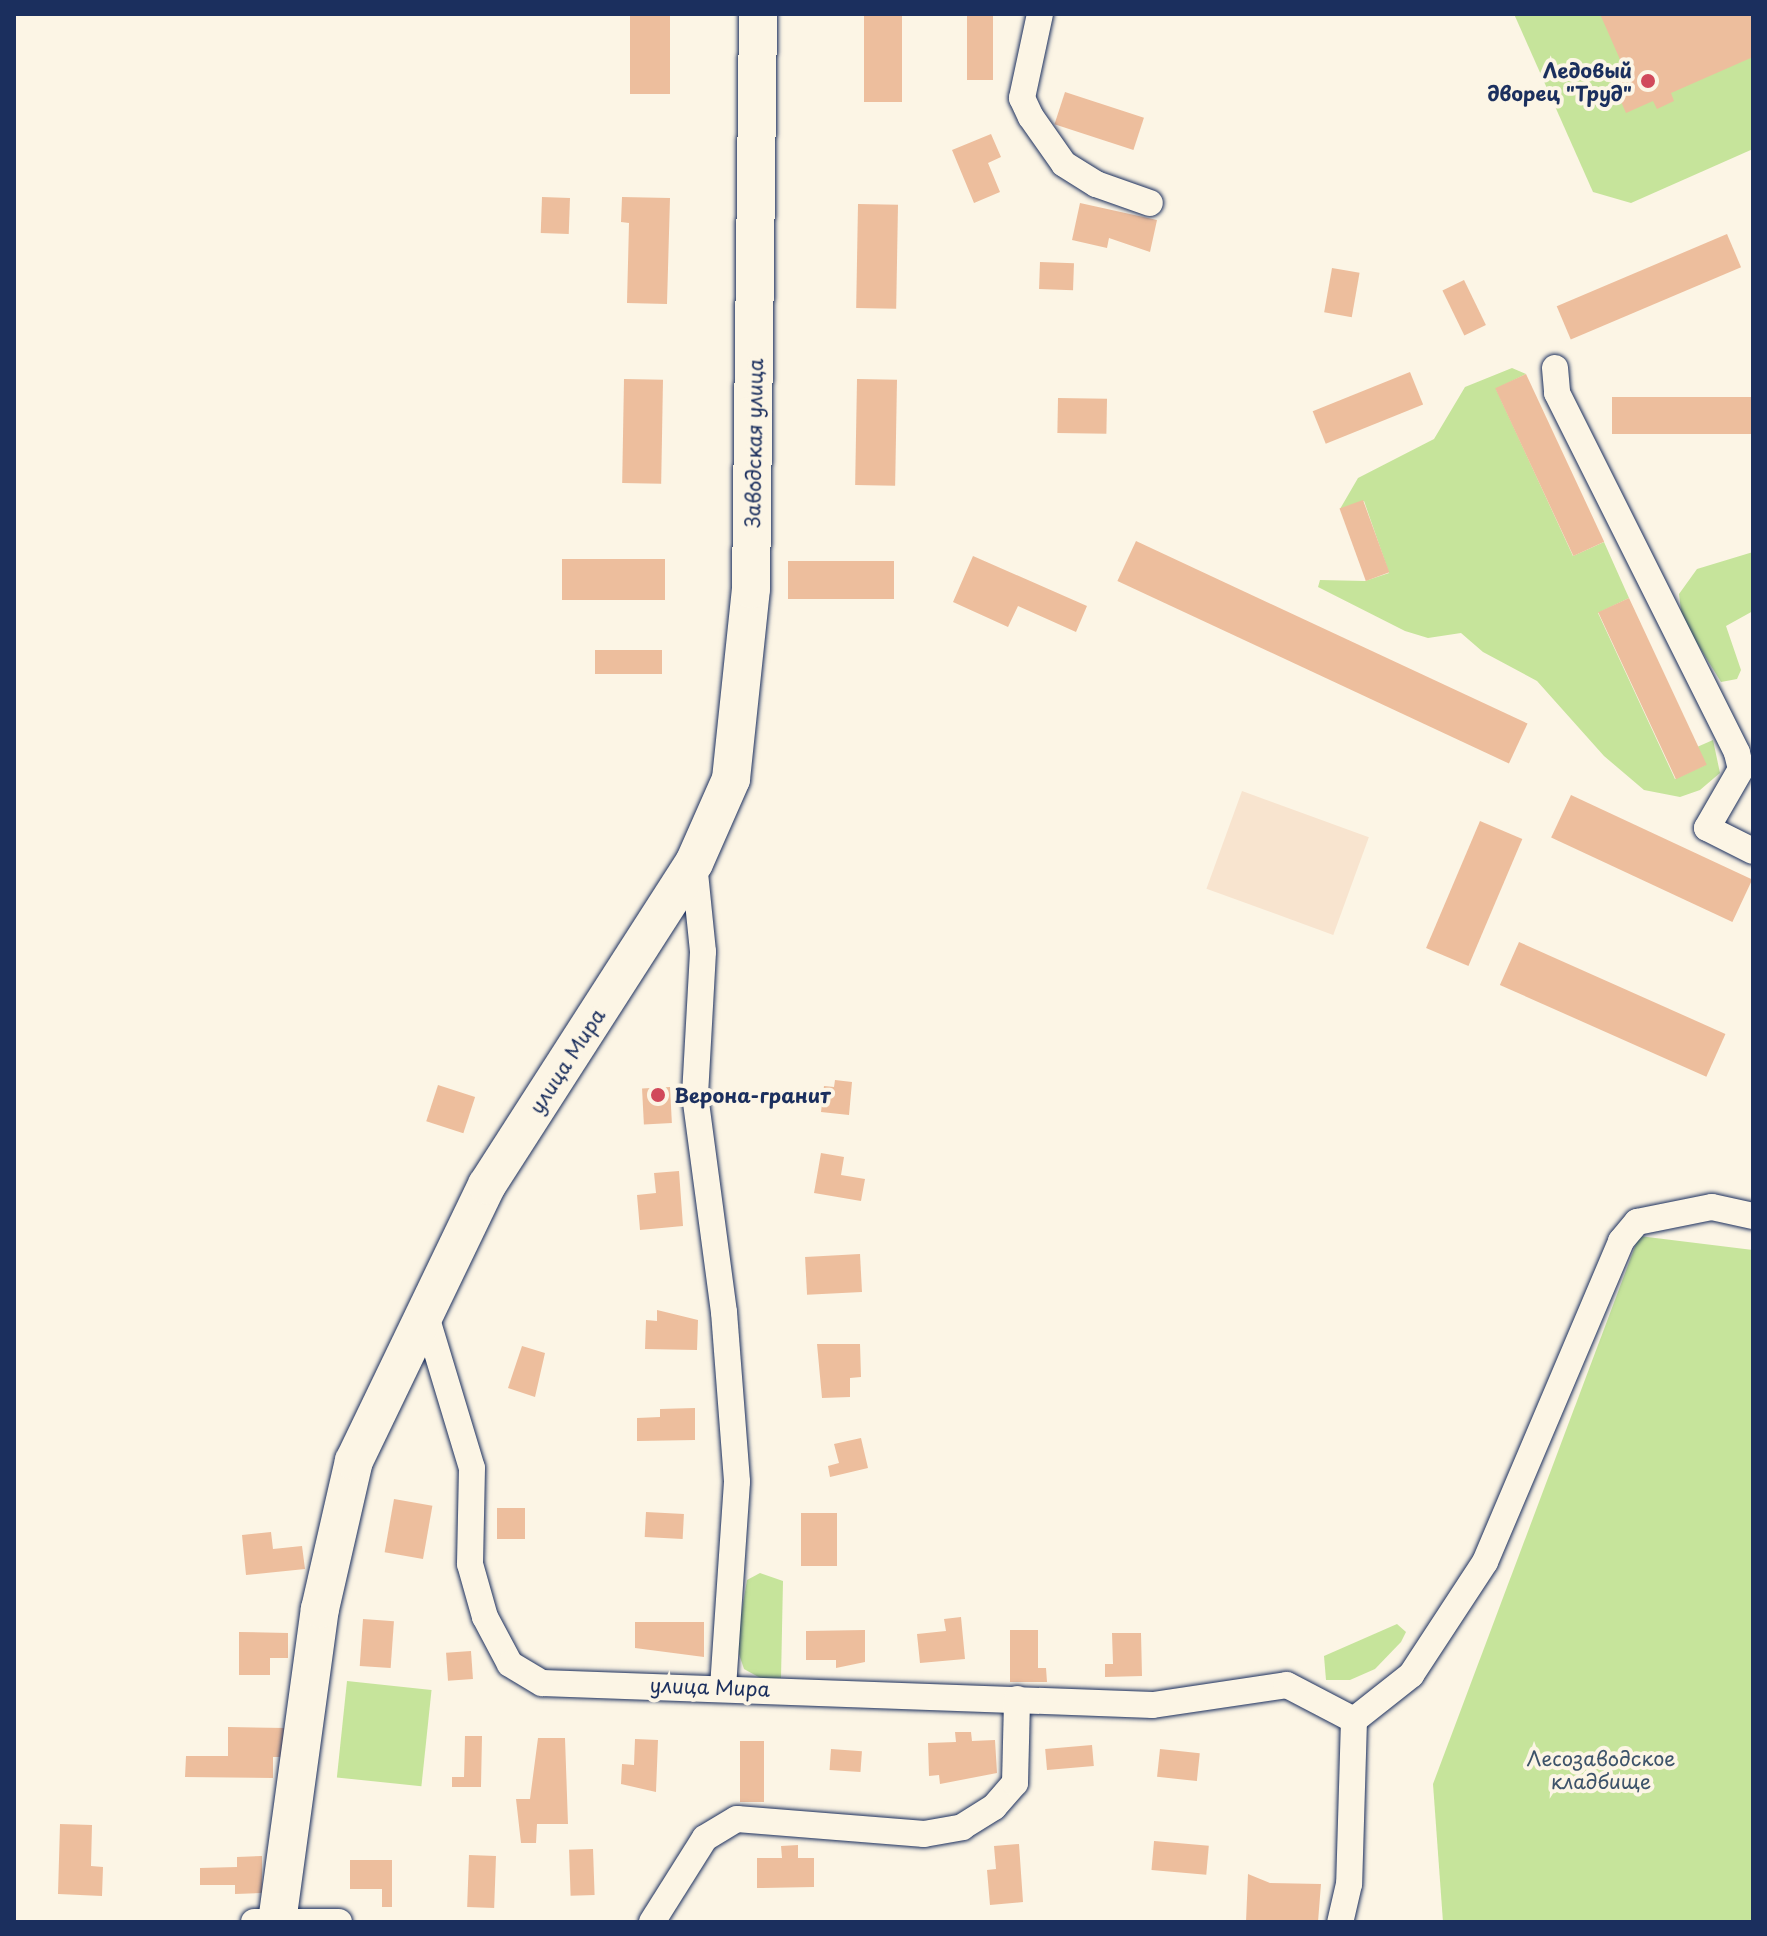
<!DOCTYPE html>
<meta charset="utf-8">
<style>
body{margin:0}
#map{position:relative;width:1767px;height:1936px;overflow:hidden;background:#fcf5e5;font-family:"Playpen Sans",sans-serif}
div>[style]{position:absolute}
.built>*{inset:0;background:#f8e4cf;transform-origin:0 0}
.green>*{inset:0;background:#c6e49b;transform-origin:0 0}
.building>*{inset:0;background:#edbe9d;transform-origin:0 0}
.roads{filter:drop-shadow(0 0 2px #1b2f5e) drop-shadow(0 0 2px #1b2f5e)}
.street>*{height:26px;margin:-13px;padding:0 13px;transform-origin:13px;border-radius:13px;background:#fcf5e5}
.secondary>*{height:38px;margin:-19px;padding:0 19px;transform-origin:19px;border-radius:19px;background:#fcf5e5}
.dots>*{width:22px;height:22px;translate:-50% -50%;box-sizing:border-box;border:4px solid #fcf5e5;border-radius:50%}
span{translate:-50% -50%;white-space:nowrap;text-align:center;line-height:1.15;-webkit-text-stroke:8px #fcf5e5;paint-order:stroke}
.poi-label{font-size:20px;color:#1b2f5e;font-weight:700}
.right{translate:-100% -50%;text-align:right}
.left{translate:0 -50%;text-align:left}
.street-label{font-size:20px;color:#1b2f5e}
.park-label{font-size:20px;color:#3d536a}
.frame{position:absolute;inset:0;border:16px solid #1b2f5e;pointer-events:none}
</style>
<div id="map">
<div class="built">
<i style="left:1242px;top:791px;width:135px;height:104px;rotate:20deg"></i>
</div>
<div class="green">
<i style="clip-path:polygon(1514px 14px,1753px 14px,1753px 149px,1631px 203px,1593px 192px)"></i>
<i style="clip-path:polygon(1512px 368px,1526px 374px,1496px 389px,1573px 556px,1604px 542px,1629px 598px,1598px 613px,1675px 779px,1705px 765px,1697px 747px,1713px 740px,1720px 773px,1700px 790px,1680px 797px,1644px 790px,1604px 756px,1537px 681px,1483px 652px,1461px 633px,1428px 638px,1405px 631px,1318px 587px,1320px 580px,1365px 581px,1389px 573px,1364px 501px,1340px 509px,1358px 478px,1434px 439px,1465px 387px)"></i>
<i style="clip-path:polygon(1753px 552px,1753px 611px,1726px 626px,1741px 670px,1737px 679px,1721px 682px,1682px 619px,1679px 594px,1697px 569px)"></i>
<i style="clip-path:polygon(1639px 1236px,1753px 1250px,1753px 1922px,1443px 1922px,1433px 1784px)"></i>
<i style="clip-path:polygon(760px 1573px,783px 1581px,781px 1678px,764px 1680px,744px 1669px,736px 1645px,747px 1580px)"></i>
<i style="clip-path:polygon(1397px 1624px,1406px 1632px,1401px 1642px,1375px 1669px,1350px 1680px,1326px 1680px,1324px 1656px)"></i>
<i style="left:347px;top:1681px;width:85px;height:97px;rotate:6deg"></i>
</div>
<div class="building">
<i style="left:630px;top:14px;width:40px;height:80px"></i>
<i style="left:864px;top:14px;width:38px;height:88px"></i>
<i style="left:967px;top:14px;width:26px;height:66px"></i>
<i style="clip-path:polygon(1600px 14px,1753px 14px,1753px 57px,1671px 93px,1674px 101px,1657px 109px,1653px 101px,1626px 113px,1607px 70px,1622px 64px)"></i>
<i style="left:1065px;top:92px;width:83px;height:34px;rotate:18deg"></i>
<i style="clip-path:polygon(991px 134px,1001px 157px,988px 163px,1000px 192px,974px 203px,952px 150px)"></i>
<i style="left:542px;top:197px;width:28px;height:36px;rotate:2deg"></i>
<i style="clip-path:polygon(622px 197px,670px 198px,667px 304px,627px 303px,629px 223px,621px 222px)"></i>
<i style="clip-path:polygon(1080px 203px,1157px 220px,1150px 252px,1109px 238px,1107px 248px,1072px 240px)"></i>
<i style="left:858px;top:204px;width:40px;height:104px;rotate:1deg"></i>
<i style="left:1727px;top:234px;width:36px;height:185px;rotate:67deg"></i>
<i style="left:1040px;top:262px;width:34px;height:27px;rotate:2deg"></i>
<i style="left:1332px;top:268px;width:28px;height:45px;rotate:10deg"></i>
<i style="left:1464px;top:280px;width:50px;height:24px;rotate:64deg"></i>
<i style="left:1410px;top:372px;width:35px;height:105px;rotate:68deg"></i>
<i style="left:1526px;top:374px;width:185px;height:34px;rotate:65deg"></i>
<i style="left:624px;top:379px;width:39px;height:104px;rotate:1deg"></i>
<i style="left:857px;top:379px;width:40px;height:106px;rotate:1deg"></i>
<i style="left:1753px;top:397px;width:37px;height:141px;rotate:90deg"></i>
<i style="left:1058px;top:398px;width:49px;height:35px;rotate:1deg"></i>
<i style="left:1363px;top:500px;width:77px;height:25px;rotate:70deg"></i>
<i style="left:1136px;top:541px;width:432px;height:44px;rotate:25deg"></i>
<i style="clip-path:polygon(973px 556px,1087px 606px,1076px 632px,1018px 606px,1008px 627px,953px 602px)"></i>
<i style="left:562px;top:559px;width:103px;height:41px"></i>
<i style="left:894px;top:561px;width:38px;height:106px;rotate:90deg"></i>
<i style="left:1629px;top:598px;width:184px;height:34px;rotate:65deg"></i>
<i style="left:595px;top:650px;width:67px;height:24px"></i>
<i style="left:1571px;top:795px;width:200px;height:47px;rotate:25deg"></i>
<i style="left:1480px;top:821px;width:46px;height:138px;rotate:23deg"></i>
<i style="left:1519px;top:942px;width:226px;height:47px;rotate:24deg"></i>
<i style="clip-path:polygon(835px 1080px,852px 1082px,849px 1115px,821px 1112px,824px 1086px,834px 1087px)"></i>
<i style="left:438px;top:1085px;width:39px;height:38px;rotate:18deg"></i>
<i style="left:670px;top:1087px;width:36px;height:28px;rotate:87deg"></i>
<i style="clip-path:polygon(821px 1153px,844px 1157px,841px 1175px,865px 1179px,861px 1201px,814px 1193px)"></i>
<i style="clip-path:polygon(679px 1171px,683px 1226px,640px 1230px,637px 1195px,656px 1193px,654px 1173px)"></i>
<i style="left:860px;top:1254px;width:38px;height:55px;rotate:87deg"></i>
<i style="clip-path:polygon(657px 1310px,698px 1320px,697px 1350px,645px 1349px,646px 1320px,657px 1321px)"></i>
<i style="clip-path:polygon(817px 1344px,860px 1344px,861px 1377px,850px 1378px,850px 1397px,822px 1398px)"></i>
<i style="clip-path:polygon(522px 1346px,545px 1353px,535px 1397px,508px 1388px)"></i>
<i style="clip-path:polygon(695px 1408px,695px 1440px,637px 1441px,637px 1418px,660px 1417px,660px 1409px)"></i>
<i style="clip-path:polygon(861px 1438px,868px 1468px,830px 1477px,828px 1466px,839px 1463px,834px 1444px)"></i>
<i style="left:394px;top:1499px;width:39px;height:54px;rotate:10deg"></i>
<i style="left:497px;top:1508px;width:28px;height:31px"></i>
<i style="left:646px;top:1512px;width:38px;height:25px;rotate:3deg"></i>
<i style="left:801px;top:1513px;width:36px;height:53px"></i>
<i style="clip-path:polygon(271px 1532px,273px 1549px,302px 1546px,305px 1569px,246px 1575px,242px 1535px)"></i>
<i style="clip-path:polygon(961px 1617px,965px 1659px,920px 1663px,917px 1634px,946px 1631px,944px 1619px)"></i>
<i style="left:363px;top:1619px;width:31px;height:47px;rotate:4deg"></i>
<i style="clip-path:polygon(635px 1622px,704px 1622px,704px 1657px,635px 1648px)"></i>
<i style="clip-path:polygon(865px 1630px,865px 1662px,836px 1668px,836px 1660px,806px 1660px,806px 1631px)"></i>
<i style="clip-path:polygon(1010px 1630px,1038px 1630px,1038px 1668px,1046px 1668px,1047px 1682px,1010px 1682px)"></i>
<i style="clip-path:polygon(239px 1632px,288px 1633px,288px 1658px,270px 1658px,270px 1675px,239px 1675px)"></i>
<i style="clip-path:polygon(1112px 1633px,1141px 1633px,1142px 1676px,1105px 1677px,1105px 1664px,1113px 1664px)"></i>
<i style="left:471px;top:1651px;width:28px;height:25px;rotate:86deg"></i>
<i style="clip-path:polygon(228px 1727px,284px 1728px,283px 1757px,273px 1757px,273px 1778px,185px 1777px,186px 1756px,228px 1756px)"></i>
<i style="clip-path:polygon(955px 1732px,971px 1732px,972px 1741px,995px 1740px,997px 1773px,940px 1784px,939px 1775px,929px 1776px,928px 1743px,956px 1742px)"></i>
<i style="clip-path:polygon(465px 1736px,482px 1736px,481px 1787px,452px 1787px,452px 1777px,464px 1777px)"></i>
<i style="clip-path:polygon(538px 1738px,565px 1738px,568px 1824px,537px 1824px,536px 1843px,521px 1843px,516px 1799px,530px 1799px)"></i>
<i style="clip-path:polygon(635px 1739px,658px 1740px,656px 1792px,621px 1784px,622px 1764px,634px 1765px)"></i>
<i style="left:740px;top:1741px;width:24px;height:61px"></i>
<i style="left:1092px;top:1745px;width:21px;height:47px;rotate:85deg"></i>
<i style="left:831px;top:1749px;width:31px;height:21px;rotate:4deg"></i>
<i style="left:1160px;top:1749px;width:40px;height:28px;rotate:6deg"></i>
<i style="clip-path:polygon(60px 1824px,92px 1825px,91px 1866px,103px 1867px,102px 1896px,58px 1894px)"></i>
<i style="left:1154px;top:1841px;width:55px;height:29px;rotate:5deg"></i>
<i style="clip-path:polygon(1019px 1844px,1023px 1902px,990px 1905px,987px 1870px,996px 1869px,994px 1846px)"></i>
<i style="clip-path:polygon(798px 1845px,798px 1858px,814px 1858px,814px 1887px,757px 1888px,757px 1858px,782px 1858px,781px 1846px)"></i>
<i style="left:593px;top:1849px;width:46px;height:24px;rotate:88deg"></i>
<i style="left:469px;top:1855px;width:27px;height:52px;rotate:2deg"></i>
<i style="clip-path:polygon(262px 1856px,262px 1893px,235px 1894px,235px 1885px,200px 1885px,200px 1868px,237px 1867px,237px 1857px)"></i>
<i style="clip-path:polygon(350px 1860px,392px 1860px,392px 1907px,382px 1907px,382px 1889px,350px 1889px)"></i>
<i style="clip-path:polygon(1248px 1874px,1270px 1883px,1321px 1884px,1318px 1922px,1246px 1922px)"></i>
</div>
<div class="roads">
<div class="street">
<i style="left:1040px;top:14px;width:86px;rotate:102.1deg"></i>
<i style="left:1022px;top:98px;width:21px;rotate:65deg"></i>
<i style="left:1031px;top:117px;width:57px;rotate:54.9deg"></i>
<i style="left:1064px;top:164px;width:38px;rotate:32deg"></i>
<i style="left:1096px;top:184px;width:57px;rotate:19.4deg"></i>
<i style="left:1555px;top:368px;width:25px;rotate:85deg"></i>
<i style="left:1557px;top:393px;width:402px;rotate:63.4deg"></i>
<i style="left:1737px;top:753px;width:16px;rotate:76deg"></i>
<i style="left:1741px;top:769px;width:68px;rotate:120deg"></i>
<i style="left:1707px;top:828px;width:51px;rotate:26.6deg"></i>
<i style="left:694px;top:863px;width:89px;rotate:84.2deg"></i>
<i style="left:703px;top:952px;width:143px;rotate:93.2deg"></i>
<i style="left:695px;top:1095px;width:219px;rotate:82.4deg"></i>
<i style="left:724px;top:1312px;width:170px;rotate:85.6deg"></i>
<i style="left:737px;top:1482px;width:204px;rotate:93.9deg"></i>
<i style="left:423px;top:1306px;width:169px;rotate:73.2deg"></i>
<i style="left:472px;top:1468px;width:96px;rotate:91.2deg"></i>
<i style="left:470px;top:1564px;width:55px;rotate:74.2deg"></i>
<i style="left:485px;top:1617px;width:53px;rotate:62deg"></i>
<i style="left:510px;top:1664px;width:37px;rotate:31deg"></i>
<i style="left:542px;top:1683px;width:611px;rotate:2.06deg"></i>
<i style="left:1153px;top:1705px;width:135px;rotate:-8.5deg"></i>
<i style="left:1287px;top:1685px;width:76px;rotate:27.6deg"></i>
<i style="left:1354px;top:1720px;width:164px;rotate:91.7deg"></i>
<i style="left:1349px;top:1884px;width:39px;rotate:103deg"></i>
<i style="left:1354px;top:1720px;width:73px;rotate:-38.3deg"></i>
<i style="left:1411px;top:1675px;width:135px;rotate:-56.8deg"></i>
<i style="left:1485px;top:1562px;width:349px;rotate:-67deg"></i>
<i style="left:1621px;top:1241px;width:25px;rotate:-50deg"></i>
<i style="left:1637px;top:1222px;width:76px;rotate:-11.3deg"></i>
<i style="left:1712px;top:1207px;width:42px;rotate:12.4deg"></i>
<i style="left:254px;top:1922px;width:85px"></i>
<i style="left:652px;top:1922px;width:99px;rotate:-57.8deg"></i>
<i style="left:705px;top:1838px;width:37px;rotate:-31deg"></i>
<i style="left:737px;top:1819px;width:188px;rotate:4.6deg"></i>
<i style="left:924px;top:1834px;width:39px;rotate:-10deg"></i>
<i style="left:962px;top:1827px;width:38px;rotate:-32deg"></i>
<i style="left:994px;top:1807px;width:32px;rotate:-49deg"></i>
<i style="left:1015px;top:1783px;width:84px;rotate:-88.6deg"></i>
</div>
<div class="secondary">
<i style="left:277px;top:1922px;width:316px;rotate:-82.2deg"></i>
<i style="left:320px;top:1609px;width:152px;rotate:-77.1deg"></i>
<i style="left:354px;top:1461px;width:306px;rotate:-64.3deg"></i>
<i style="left:487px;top:1185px;width:383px;rotate:-57.3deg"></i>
<i style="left:694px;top:863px;width:92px;rotate:-66.2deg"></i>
<i style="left:731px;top:779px;width:191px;rotate:-84deg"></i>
<i style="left:751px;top:589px;width:575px;rotate:-89.3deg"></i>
</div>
</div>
<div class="dots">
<i style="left:1648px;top:81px;background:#d1495b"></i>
<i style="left:658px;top:1095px;background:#d1495b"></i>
</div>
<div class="poi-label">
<span class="right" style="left:1632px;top:82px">Ледовый<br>дворец "Труд"</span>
<span class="left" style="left:674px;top:1095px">Верона-гранит</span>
</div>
<div class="street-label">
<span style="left:754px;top:443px;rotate:-89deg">Заводская улица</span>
<span style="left:567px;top:1061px;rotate:-57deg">улица Мира</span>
<span style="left:710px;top:1687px;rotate:2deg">улица Мира</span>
</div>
<div class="park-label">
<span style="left:1601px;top:1770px">Лесозаводское<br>кладбище</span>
</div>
<div class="frame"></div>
</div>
